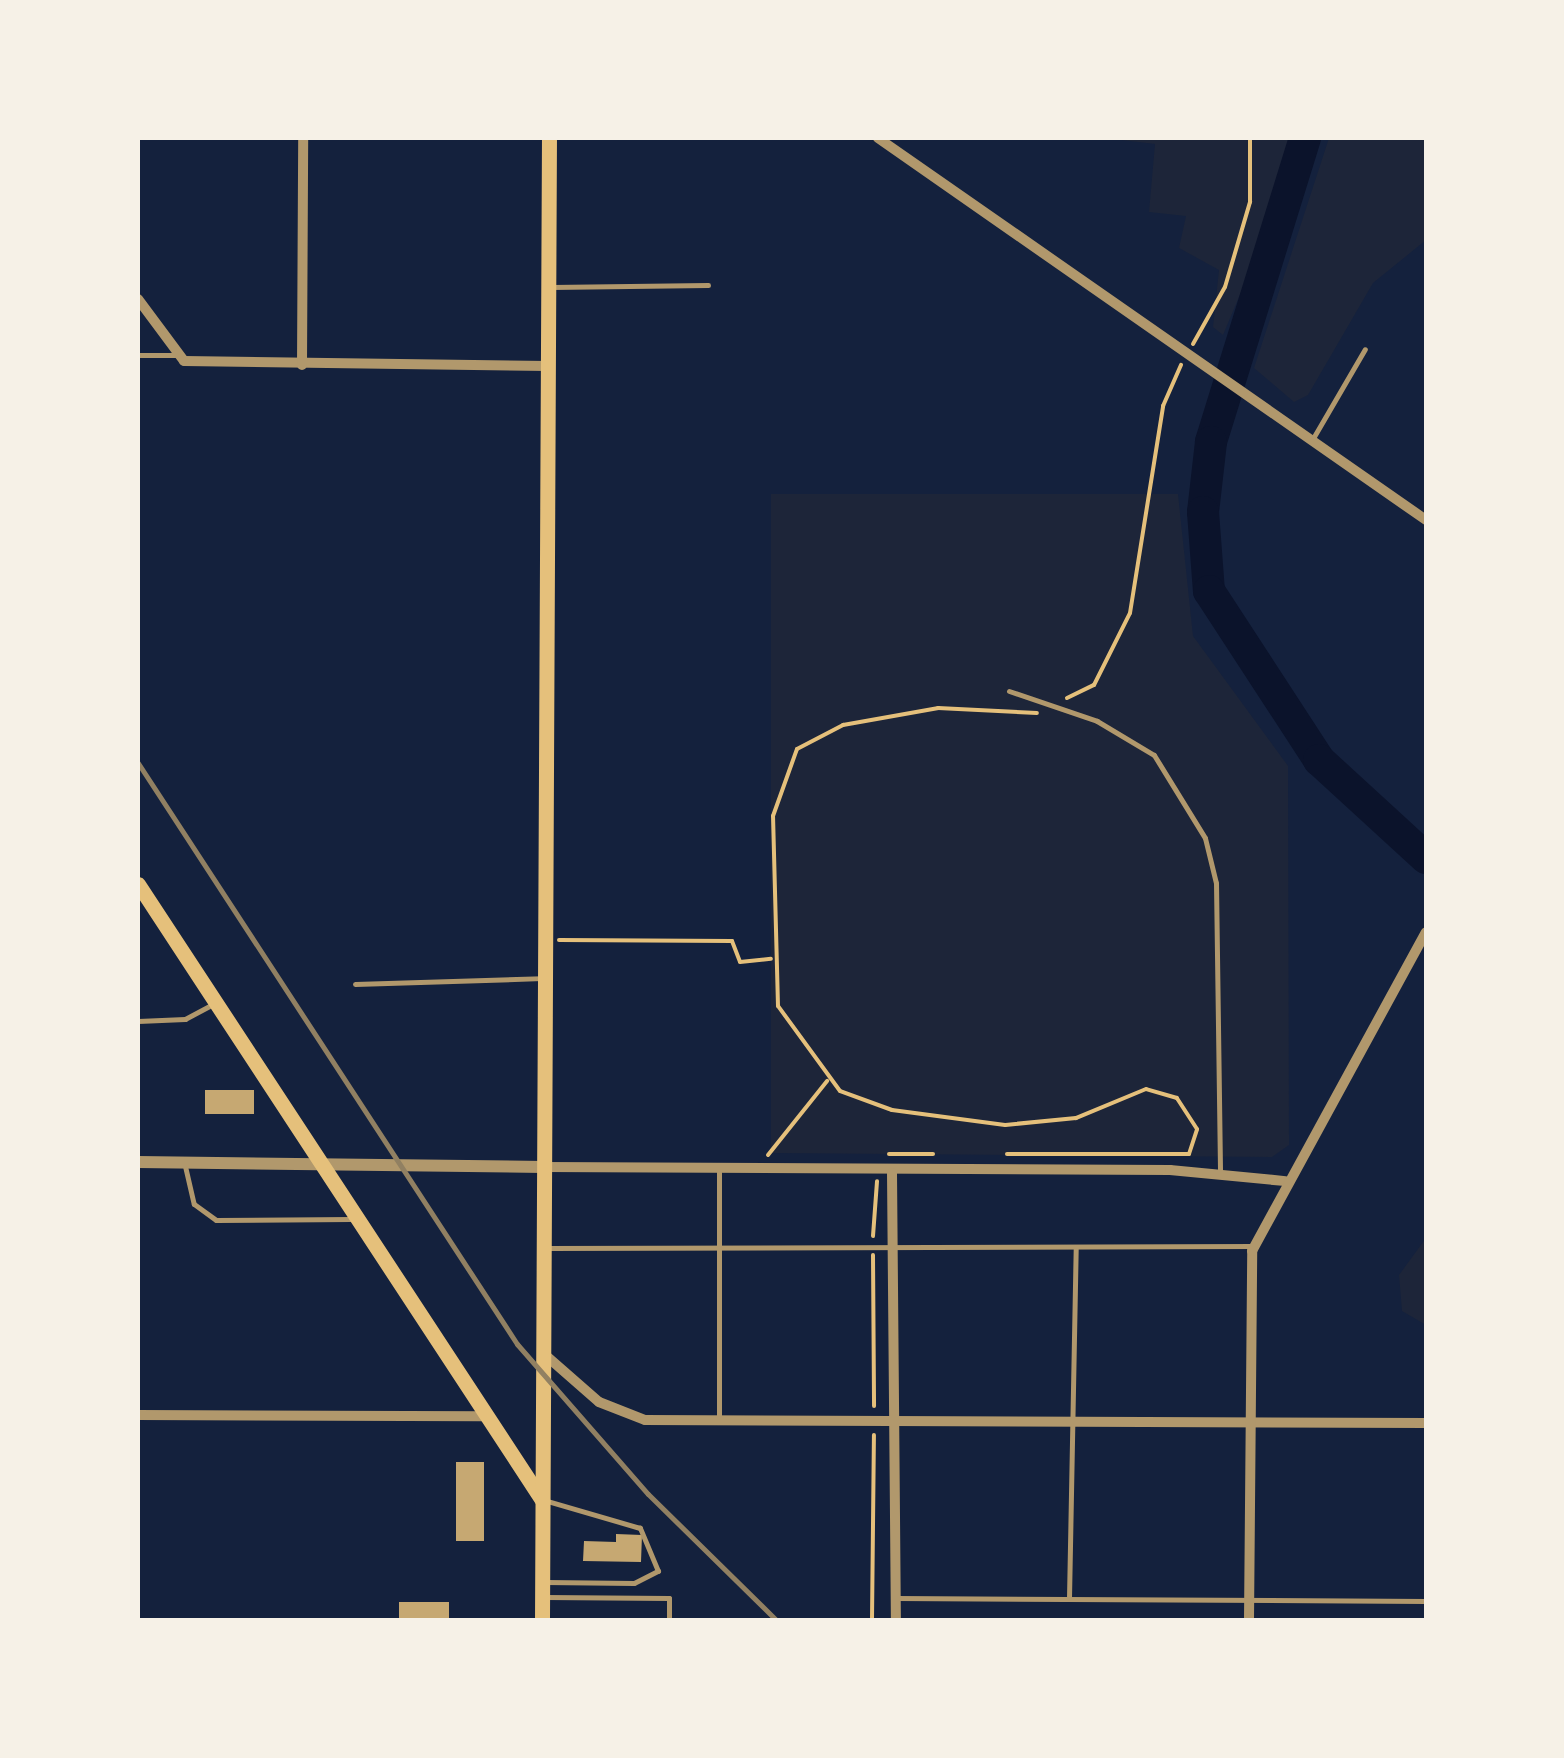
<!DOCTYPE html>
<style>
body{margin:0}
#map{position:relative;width:1564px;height:1758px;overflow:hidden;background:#14213d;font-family:Merriweather,serif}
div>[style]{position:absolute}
.green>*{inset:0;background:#1d2539}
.river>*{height:32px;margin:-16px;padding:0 16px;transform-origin:16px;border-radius:16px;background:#0b132b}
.building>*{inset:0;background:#c6a872;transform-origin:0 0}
.path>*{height:4px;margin:-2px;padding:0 2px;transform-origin:2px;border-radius:2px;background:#e5c07b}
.service>*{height:5px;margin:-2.5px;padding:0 2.5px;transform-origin:2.5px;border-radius:2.5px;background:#b1986c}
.minor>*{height:10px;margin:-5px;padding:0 5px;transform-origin:5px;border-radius:5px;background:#b1986c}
.tertiary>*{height:12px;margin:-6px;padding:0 6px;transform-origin:6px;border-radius:6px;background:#b1986c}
.secondary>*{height:15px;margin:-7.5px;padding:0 7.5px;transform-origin:7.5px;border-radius:7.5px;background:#e5c07b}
.rail>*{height:5px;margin:-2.5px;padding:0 2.5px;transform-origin:2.5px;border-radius:2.5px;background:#918062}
span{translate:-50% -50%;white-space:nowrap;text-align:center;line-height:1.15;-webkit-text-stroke:10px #f6f1e7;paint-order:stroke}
.frame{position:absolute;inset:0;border:140px solid #f6f1e7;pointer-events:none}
</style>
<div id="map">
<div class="green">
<i style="clip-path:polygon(1296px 138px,1276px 209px,1223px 335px,1213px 327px,1219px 270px,1179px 248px,1186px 216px,1149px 212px,1155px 144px,1105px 138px)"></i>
<i style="clip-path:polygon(1329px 138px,1426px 138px,1426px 240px,1373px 283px,1308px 395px,1294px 402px,1254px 368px)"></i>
<i style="clip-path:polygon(771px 494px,1178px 494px,1193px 636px,1288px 766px,1289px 1145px,1272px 1157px,771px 1153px)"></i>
<i style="clip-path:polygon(1426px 1238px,1426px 1325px,1402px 1311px,1399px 1275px)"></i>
</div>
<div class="river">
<i style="left:1305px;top:138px;width:318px;rotate:107.2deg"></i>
<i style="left:1211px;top:442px;width:70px;rotate:96.5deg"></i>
<i style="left:1203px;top:512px;width:79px;rotate:85.7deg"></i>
<i style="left:1209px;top:591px;width:202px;rotate:56.9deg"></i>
<i style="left:1319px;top:760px;width:145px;rotate:42.5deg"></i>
</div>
<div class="building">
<i style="left:205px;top:1090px;width:49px;height:24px"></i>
<i style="left:456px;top:1462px;width:28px;height:79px"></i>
<i style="clip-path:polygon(616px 1534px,642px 1535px,641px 1562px,583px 1561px,584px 1541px,616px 1542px)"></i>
<i style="left:449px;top:1602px;width:18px;height:50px;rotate:90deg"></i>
</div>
<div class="path">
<i style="left:1193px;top:344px;width:65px;rotate:-60.7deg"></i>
<i style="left:1225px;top:287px;width:89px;rotate:-73.6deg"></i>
<i style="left:1250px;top:202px;width:64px;rotate:-90deg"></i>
<i style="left:1067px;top:698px;width:30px;rotate:-26deg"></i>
<i style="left:1094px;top:685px;width:80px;rotate:-63.4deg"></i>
<i style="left:1130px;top:613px;width:210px;rotate:-80.9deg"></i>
<i style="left:1163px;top:406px;width:45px;rotate:-66.3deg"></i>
<i style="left:559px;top:940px;width:173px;rotate:0.3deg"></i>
<i style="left:732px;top:941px;width:22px;rotate:69deg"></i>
<i style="left:740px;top:962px;width:31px;rotate:-6deg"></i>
<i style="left:889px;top:1154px;width:44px"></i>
<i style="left:1007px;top:1154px;width:182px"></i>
<i style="left:1189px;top:1154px;width:26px;rotate:-72deg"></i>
<i style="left:1197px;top:1129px;width:37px;rotate:-123deg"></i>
<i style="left:1177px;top:1098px;width:32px;rotate:-164deg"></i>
<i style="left:1146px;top:1089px;width:76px;rotate:157.5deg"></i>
<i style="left:1076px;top:1118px;width:71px;rotate:174.4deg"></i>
<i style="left:1005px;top:1125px;width:114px;rotate:-172.4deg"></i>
<i style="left:892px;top:1110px;width:55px;rotate:-159.9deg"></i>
<i style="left:840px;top:1091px;width:105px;rotate:-126.1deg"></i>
<i style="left:778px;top:1006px;width:190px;rotate:-91.5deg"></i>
<i style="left:773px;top:816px;width:71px;rotate:-70.3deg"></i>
<i style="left:797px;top:749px;width:52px;rotate:-27.6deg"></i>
<i style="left:843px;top:725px;width:97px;rotate:-10.1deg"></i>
<i style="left:938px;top:708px;width:99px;rotate:2.9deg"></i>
<i style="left:768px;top:1155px;width:95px;rotate:-51.4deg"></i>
<i style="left:873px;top:1236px;width:55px;rotate:-85.8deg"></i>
<i style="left:873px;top:1255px;width:151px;rotate:89.6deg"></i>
<i style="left:872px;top:1620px;width:185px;rotate:-89.4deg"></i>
</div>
<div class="service">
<i style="left:551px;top:287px;width:157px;rotate:-0.7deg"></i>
<i style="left:138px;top:355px;width:38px"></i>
<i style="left:1312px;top:440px;width:105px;rotate:-59.8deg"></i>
<i style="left:1009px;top:691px;width:93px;rotate:18.8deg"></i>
<i style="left:1097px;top:721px;width:66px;rotate:30.8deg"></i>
<i style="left:1154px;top:755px;width:97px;rotate:58.4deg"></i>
<i style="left:1205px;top:838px;width:46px;rotate:76.3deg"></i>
<i style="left:1216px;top:883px;width:288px;rotate:89.2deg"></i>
<i style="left:355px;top:984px;width:187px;rotate:-1.8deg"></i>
<i style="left:138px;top:1021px;width:47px;rotate:-2.4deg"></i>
<i style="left:185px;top:1019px;width:34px;rotate:-28deg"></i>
<i style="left:185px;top:1166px;width:39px;rotate:77deg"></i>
<i style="left:194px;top:1204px;width:27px;rotate:36deg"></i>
<i style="left:216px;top:1220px;width:135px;rotate:-0.4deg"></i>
<i style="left:547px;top:1248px;width:707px;rotate:-0.16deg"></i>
<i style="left:719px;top:1422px;width:252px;rotate:-90deg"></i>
<i style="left:545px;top:1582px;width:89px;rotate:0.6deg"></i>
<i style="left:634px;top:1583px;width:27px;rotate:-27deg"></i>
<i style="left:658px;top:1571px;width:47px;rotate:-112.7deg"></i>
<i style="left:640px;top:1528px;width:97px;rotate:-163.8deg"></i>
<i style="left:545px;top:1597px;width:124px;rotate:0.5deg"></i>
<i style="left:669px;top:1598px;width:22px;rotate:90deg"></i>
<i style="left:896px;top:1598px;width:530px;rotate:0.32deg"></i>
<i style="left:1069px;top:1598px;width:351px;rotate:-88.9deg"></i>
</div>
<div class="minor">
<i style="left:878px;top:138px;width:668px;rotate:34.88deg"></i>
<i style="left:138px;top:299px;width:77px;rotate:53.4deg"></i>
<i style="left:184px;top:361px;width:363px;rotate:0.8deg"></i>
<i style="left:302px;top:365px;width:227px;rotate:-89.7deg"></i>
<i style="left:544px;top:1167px;width:626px;rotate:0.27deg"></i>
<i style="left:1170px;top:1170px;width:116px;rotate:5.5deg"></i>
<i style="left:892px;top:1173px;width:447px;rotate:89.5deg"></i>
<i style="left:543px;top:1353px;width:74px;rotate:41.2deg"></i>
<i style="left:599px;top:1402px;width:49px;rotate:21.4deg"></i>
<i style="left:645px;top:1420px;width:781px;rotate:0.22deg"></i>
<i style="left:138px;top:1415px;width:345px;rotate:0.2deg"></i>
<i style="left:1249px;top:1620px;width:369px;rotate:-89.5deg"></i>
<i style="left:1252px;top:1251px;width:363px;rotate:-61.4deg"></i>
</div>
<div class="tertiary">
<i style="left:138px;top:1162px;width:406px;rotate:0.7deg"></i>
</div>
<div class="secondary">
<i style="left:138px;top:884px;width:737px;rotate:56.74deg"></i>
<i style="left:542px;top:1620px;width:1482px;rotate:-89.73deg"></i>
</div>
<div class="rail">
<i style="left:138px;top:763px;width:694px;rotate:56.88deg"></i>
<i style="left:517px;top:1344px;width:199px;rotate:48.9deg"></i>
<i style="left:648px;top:1494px;width:180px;rotate:44.5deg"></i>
</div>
<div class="frame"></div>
</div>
